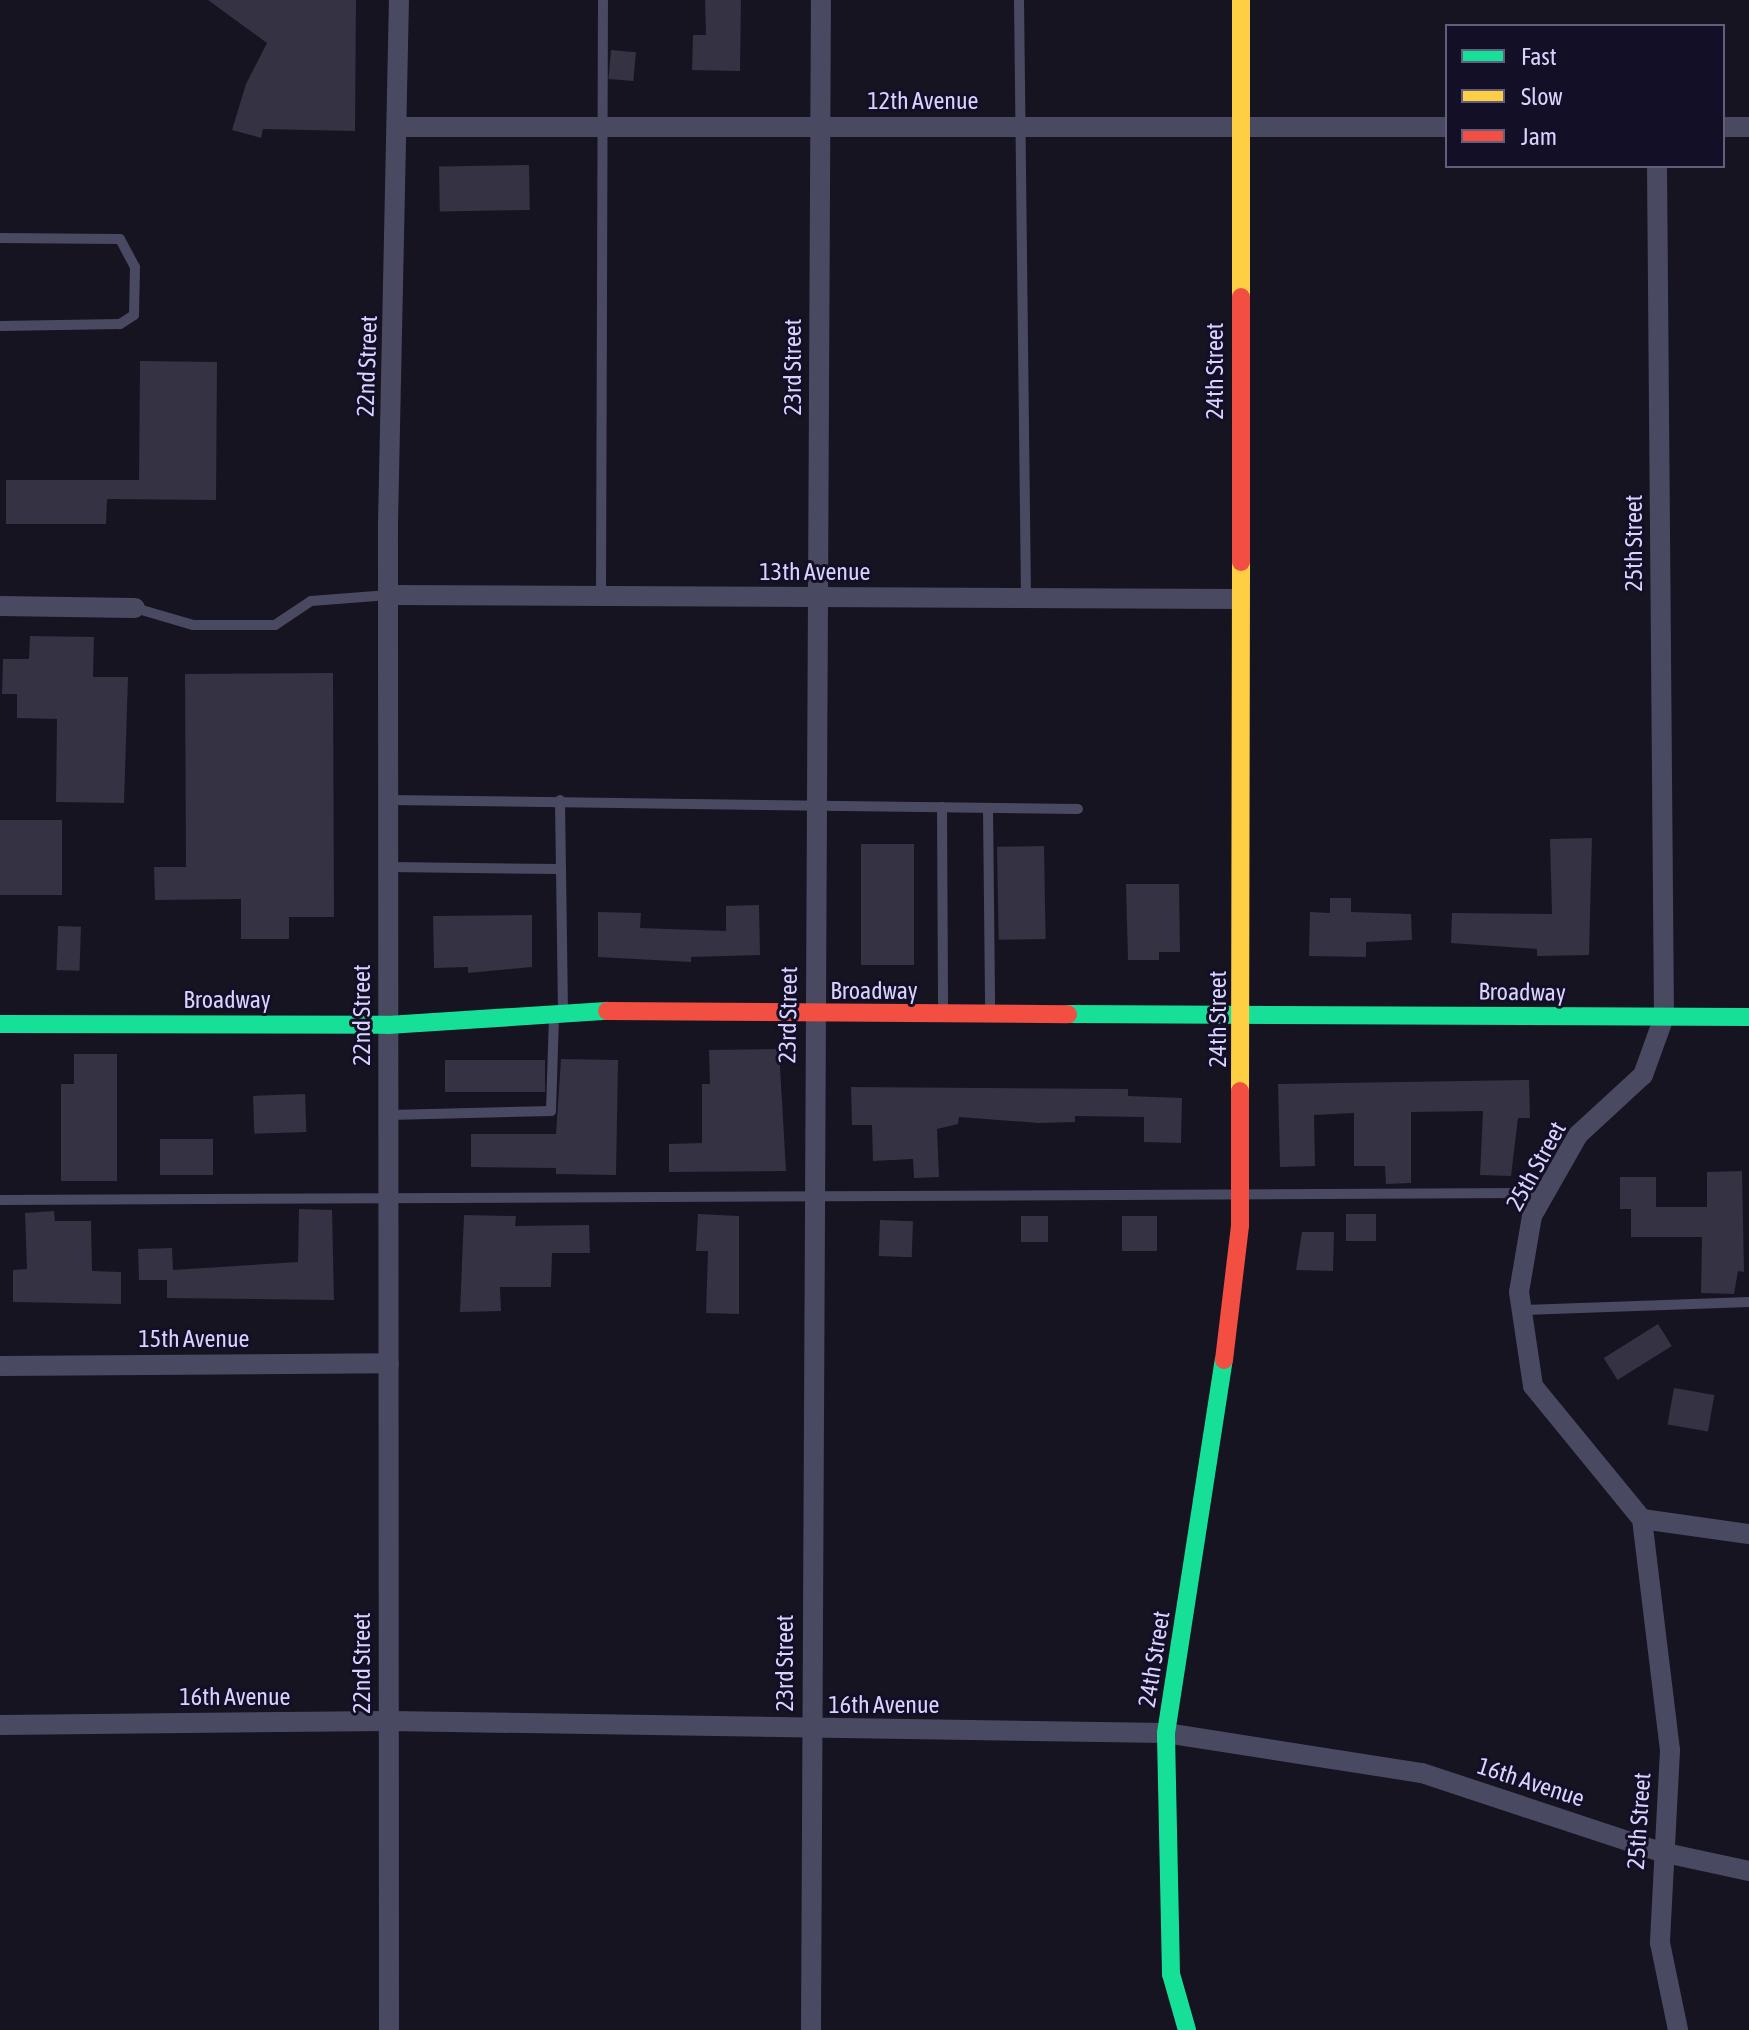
<!DOCTYPE html>
<style>
body{margin:0}
#map{position:relative;width:1749px;height:2030px;overflow:hidden;background:#161421;font-family:"Asap Condensed",sans-serif}
div>[style]{position:absolute}
.building>*{inset:0;background:#343243;transform-origin:0 0}
.lane>*{height:10px;margin:-5px;padding:0 5px;transform-origin:5px;border-radius:5px;background:#4a4962}
.street>*{height:20px;margin:-10px;padding:0 10px;transform-origin:10px;border-radius:10px;background:#4a4962}
.fast>*{height:18px;margin:-9px;padding:0 9px;transform-origin:9px;border-radius:9px;background:#16e098}
.slow>*{height:18px;margin:-9px;padding:0 9px;transform-origin:9px;border-radius:9px;background:#ffcf43}
.jam>*{height:18px;margin:-9px;padding:0 9px;transform-origin:9px;border-radius:9px;background:#f24e42}
span{translate:-50% -50%;white-space:nowrap;text-align:center;line-height:1.15;-webkit-text-stroke:6px #130f26;paint-order:stroke}
.street-label{font-size:24px;color:#d9d4ff}
.legend{position:absolute;left:1445px;top:24px;width:280px;height:144px;box-sizing:border-box;background:#130f26;border:2px solid #625e7d;margin:0;padding:10px 14px;list-style:none;font-size:24px;color:#d9d4ff}
.legend li{display:flex;align-items:center;gap:16px;height:40px}
.legend b{width:40px;border:2px solid #625e7d}
</style>
<div id="map">
<div class="building">
<i style="clip-path:polygon(208px 0,356px 0,355px 131px,263px 129px,261px 138px,232px 130px,246px 84px,267px 43px)"></i>
<i style="clip-path:polygon(705px 0,741px 0,740px 71px,692px 70px,693px 35px,706px 35px)"></i>
<i style="left:611px;top:50px;width:25px;height:29px;rotate:5deg"></i>
<i style="left:529px;top:165px;width:45px;height:90px;rotate:89deg"></i>
<i style="clip-path:polygon(140px 361px,217px 362px,216px 500px,107px 499px,106px 524px,6px 524px,6px 480px,139px 480px)"></i>
<i style="clip-path:polygon(30px 636px,94px 637px,93px 677px,128px 677px,124px 803px,56px 802px,57px 719px,17px 718px,17px 694px,2px 694px,3px 659px,29px 659px)"></i>
<i style="clip-path:polygon(333px 673px,334px 917px,289px 917px,289px 939px,241px 939px,241px 899px,155px 900px,154px 867px,186px 867px,185px 674px)"></i>
<i style="left:0;top:820px;width:62px;height:75px"></i>
<i style="clip-path:polygon(1592px 838px,1589px 955px,1537px 956px,1537px 949px,1451px 943px,1452px 913px,1552px 914px,1550px 839px)"></i>
<i style="left:861px;top:844px;width:53px;height:121px"></i>
<i style="left:1044px;top:846px;width:93px;height:47px;rotate:89deg"></i>
<i style="clip-path:polygon(1126px 884px,1179px 884px,1180px 952px,1159px 952px,1159px 960px,1128px 960px)"></i>
<i style="clip-path:polygon(1330px 898px,1351px 898px,1351px 912px,1411px 914px,1412px 940px,1366px 942px,1366px 957px,1309px 956px,1310px 912px,1330px 913px)"></i>
<i style="clip-path:polygon(759px 905px,760px 955px,691px 957px,691px 962px,598px 957px,598px 912px,641px 913px,640px 928px,726px 931px,726px 906px)"></i>
<i style="clip-path:polygon(532px 915px,532px 967px,468px 973px,468px 967px,434px 968px,433px 916px)"></i>
<i style="left:58px;top:926px;width:23px;height:44px;rotate:2deg"></i>
<i style="clip-path:polygon(779px 1049px,786px 1171px,669px 1172px,669px 1144px,702px 1143px,702px 1084px,710px 1084px,709px 1050px)"></i>
<i style="clip-path:polygon(74px 1054px,117px 1054px,117px 1181px,61px 1181px,61px 1084px,74px 1084px)"></i>
<i style="clip-path:polygon(561px 1059px,618px 1060px,616px 1175px,556px 1174px,556px 1168px,471px 1167px,471px 1134px,556px 1134px)"></i>
<i style="left:445px;top:1060px;width:100px;height:32px"></i>
<i style="clip-path:polygon(1529px 1080px,1530px 1118px,1518px 1118px,1511px 1176px,1480px 1175px,1483px 1111px,1411px 1112px,1411px 1183px,1386px 1184px,1385px 1166px,1354px 1166px,1354px 1113px,1314px 1115px,1315px 1166px,1280px 1167px,1278px 1084px)"></i>
<i style="clip-path:polygon(851px 1087px,1128px 1089px,1128px 1096px,1182px 1098px,1181px 1143px,1144px 1142px,1144px 1117px,1075px 1116px,1075px 1122px,1039px 1123px,959px 1117px,958px 1124px,937px 1129px,939px 1177px,914px 1178px,913px 1159px,873px 1161px,872px 1125px,852px 1125px)"></i>
<i style="left:305px;top:1094px;width:38px;height:52px;rotate:88deg"></i>
<i style="left:160px;top:1139px;width:53px;height:36px"></i>
<i style="clip-path:polygon(1742px 1171px,1744px 1272px,1738px 1271px,1734px 1294px,1701px 1293px,1702px 1237px,1631px 1237px,1631px 1209px,1620px 1209px,1620px 1177px,1656px 1177px,1656px 1207px,1707px 1207px,1707px 1172px)"></i>
<i style="clip-path:polygon(299px 1209px,332px 1210px,334px 1300px,167px 1298px,167px 1280px,139px 1280px,138px 1249px,172px 1248px,173px 1270px,298px 1262px)"></i>
<i style="clip-path:polygon(54px 1211px,55px 1221px,91px 1221px,92px 1271px,121px 1272px,121px 1304px,13px 1302px,13px 1270px,27px 1269px,25px 1213px)"></i>
<i style="clip-path:polygon(698px 1214px,739px 1216px,739px 1314px,706px 1313px,708px 1251px,696px 1251px)"></i>
<i style="left:1376px;top:1214px;width:27px;height:30px;rotate:90deg"></i>
<i style="clip-path:polygon(464px 1215px,516px 1216px,515px 1226px,589px 1225px,590px 1253px,552px 1253px,551px 1287px,500px 1287px,501px 1311px,460px 1312px)"></i>
<i style="left:1021px;top:1216px;width:27px;height:26px"></i>
<i style="left:1122px;top:1216px;width:35px;height:35px"></i>
<i style="left:880px;top:1220px;width:33px;height:36px;rotate:2deg"></i>
<i style="clip-path:polygon(1302px 1232px,1334px 1232px,1333px 1271px,1296px 1270px)"></i>
<i style="left:1658px;top:1324px;width:26px;height:64px;rotate:58deg"></i>
<i style="left:1674px;top:1388px;width:41px;height:37px;rotate:10deg"></i>
</div>
<div class="lane">
<i style="left:1019px;top:0;width:599px;rotate:89.33deg"></i>
<i style="left:0;top:238px;width:120px;rotate:0.5deg"></i>
<i style="left:120px;top:239px;width:32px;rotate:62deg"></i>
<i style="left:135px;top:267px;width:48px;rotate:91.2deg"></i>
<i style="left:134px;top:315px;width:17px;rotate:147deg"></i>
<i style="left:120px;top:324px;width:120px;rotate:179deg"></i>
<i style="left:601px;top:597px;width:597px;rotate:-89.81deg"></i>
<i style="left:135px;top:608px;width:60px;rotate:16.3deg"></i>
<i style="left:193px;top:625px;width:82px"></i>
<i style="left:275px;top:625px;width:43px;rotate:-33.7deg"></i>
<i style="left:311px;top:601px;width:78px;rotate:-4.4deg"></i>
<i style="left:389px;top:800px;width:689px;rotate:0.75deg"></i>
<i style="left:560px;top:800px;width:69px;rotate:89.2deg"></i>
<i style="left:942px;top:807px;width:201px;rotate:89.7deg"></i>
<i style="left:988px;top:808px;width:203px;rotate:89.4deg"></i>
<i style="left:389px;top:867px;width:172px;rotate:0.7deg"></i>
<i style="left:561px;top:869px;width:137px;rotate:89.2deg"></i>
<i style="left:389px;top:1115px;width:162px;rotate:-1.4deg"></i>
<i style="left:551px;top:1111px;width:95px;rotate:-88.2deg"></i>
<i style="left:0;top:1200px;width:1545px;rotate:-0.26deg"></i>
<i style="left:1521px;top:1310px;width:228px;rotate:-2deg"></i>
</div>
<div class="street">
<i style="left:399px;top:127px;width:1048px"></i>
<i style="left:1723px;top:127px;width:26px"></i>
<i style="left:1657px;top:166px;width:851px;rotate:89.53deg"></i>
<i style="left:1664px;top:1017px;width:62px;rotate:109.9deg"></i>
<i style="left:1643px;top:1075px;width:88px;rotate:137.3deg"></i>
<i style="left:1578px;top:1135px;width:93px;rotate:119.6deg"></i>
<i style="left:1532px;top:1216px;width:77px;rotate:99.7deg"></i>
<i style="left:1519px;top:1292px;width:95px;rotate:81.5deg"></i>
<i style="left:1533px;top:1386px;width:172px;rotate:50.7deg"></i>
<i style="left:1642px;top:1519px;width:233px;rotate:83.1deg"></i>
<i style="left:1670px;top:1750px;width:193px;rotate:93deg"></i>
<i style="left:1660px;top:1943px;width:89px;rotate:78.3deg"></i>
<i style="left:391px;top:595px;width:847px;rotate:0.27deg"></i>
<i style="left:0;top:606px;width:135px;rotate:0.8deg"></i>
<i style="left:0;top:1366px;width:389px;rotate:-0.4deg"></i>
<i style="left:1642px;top:1519px;width:108px;rotate:8deg"></i>
<i style="left:0;top:1725px;width:388px;rotate:-0.6deg"></i>
<i style="left:388px;top:1721px;width:778px;rotate:0.88deg"></i>
<i style="left:1166px;top:1733px;width:259px;rotate:8.9deg"></i>
<i style="left:1422px;top:1773px;width:252px;rotate:18.3deg"></i>
<i style="left:1661px;top:1852px;width:90px;rotate:12.2deg"></i>
<i style="left:389px;top:2030px;width:1507px;rotate:-90.04deg"></i>
<i style="left:388px;top:523px;width:523px;rotate:-88.8deg"></i>
<i style="left:811px;top:2030px;width:2030px;rotate:-89.72deg"></i>
</div>
<div class="fast">
<i style="left:1068px;top:1014px;width:681px;rotate:0.25deg"></i>
<i style="left:0;top:1024px;width:388px;rotate:0.1deg"></i>
<i style="left:388px;top:1025px;width:219px;rotate:-3.7deg"></i>
<i style="left:1187px;top:2030px;width:58px;rotate:-105.9deg"></i>
<i style="left:1171px;top:1974px;width:241px;rotate:-91.2deg"></i>
<i style="left:1166px;top:1733px;width:377px;rotate:-81.2deg"></i>
</div>
<div class="slow">
<i style="left:1241px;top:297px;width:297px;rotate:-90deg"></i>
<i style="left:1240px;top:1091px;width:529px;rotate:-89.89deg"></i>
</div>
<div class="jam">
<i style="left:1241px;top:562px;width:265px;rotate:-90deg"></i>
<i style="left:607px;top:1011px;width:461px;rotate:0.4deg"></i>
<i style="left:1224px;top:1360px;width:136px;rotate:-83.2deg"></i>
<i style="left:1240px;top:1225px;width:134px;rotate:-90deg"></i>
</div>
<div class="street-label">
<span style="left:923px;top:101px">12th Avenue</span>
<span style="left:367px;top:366px;rotate:-88deg">22nd Street</span>
<span style="left:793px;top:367px;rotate:-90deg">23rd Street</span>
<span style="left:1215px;top:371px;rotate:-90deg">24th Street</span>
<span style="left:1634px;top:543px;rotate:-90deg">25th Street</span>
<span style="left:815px;top:572px">13th Avenue</span>
<span style="left:874px;top:991px">Broadway</span>
<span style="left:1522px;top:992px;rotate:1deg">Broadway</span>
<span style="left:227px;top:1000px">Broadway</span>
<span style="left:362px;top:1015px;rotate:-90deg">22nd Street</span>
<span style="left:788px;top:1015px;rotate:-89deg">23rd Street</span>
<span style="left:1218px;top:1019px;rotate:-90deg">24th Street</span>
<span style="left:1536px;top:1166px;rotate:-61deg">25th Street</span>
<span style="left:194px;top:1339px">15th Avenue</span>
<span style="left:1154px;top:1659px;rotate:-81deg">24th Street</span>
<span style="left:362px;top:1663px;rotate:-90deg">22nd Street</span>
<span style="left:785px;top:1663px;rotate:-90deg">23rd Street</span>
<span style="left:235px;top:1697px">16th Avenue</span>
<span style="left:884px;top:1705px">16th Avenue</span>
<span style="left:1531px;top:1782px;rotate:18deg">16th Avenue</span>
<span style="left:1639px;top:1821px;rotate:-86deg">25th Street</span>
</div>
<ul class="legend">
<li><b style="height:10px;background:#16e098"></b>Fast</li>
<li><b style="height:10px;background:#ffcf43"></b>Slow</li>
<li><b style="height:10px;background:#f24e42"></b>Jam</li>
</ul>
</div>
